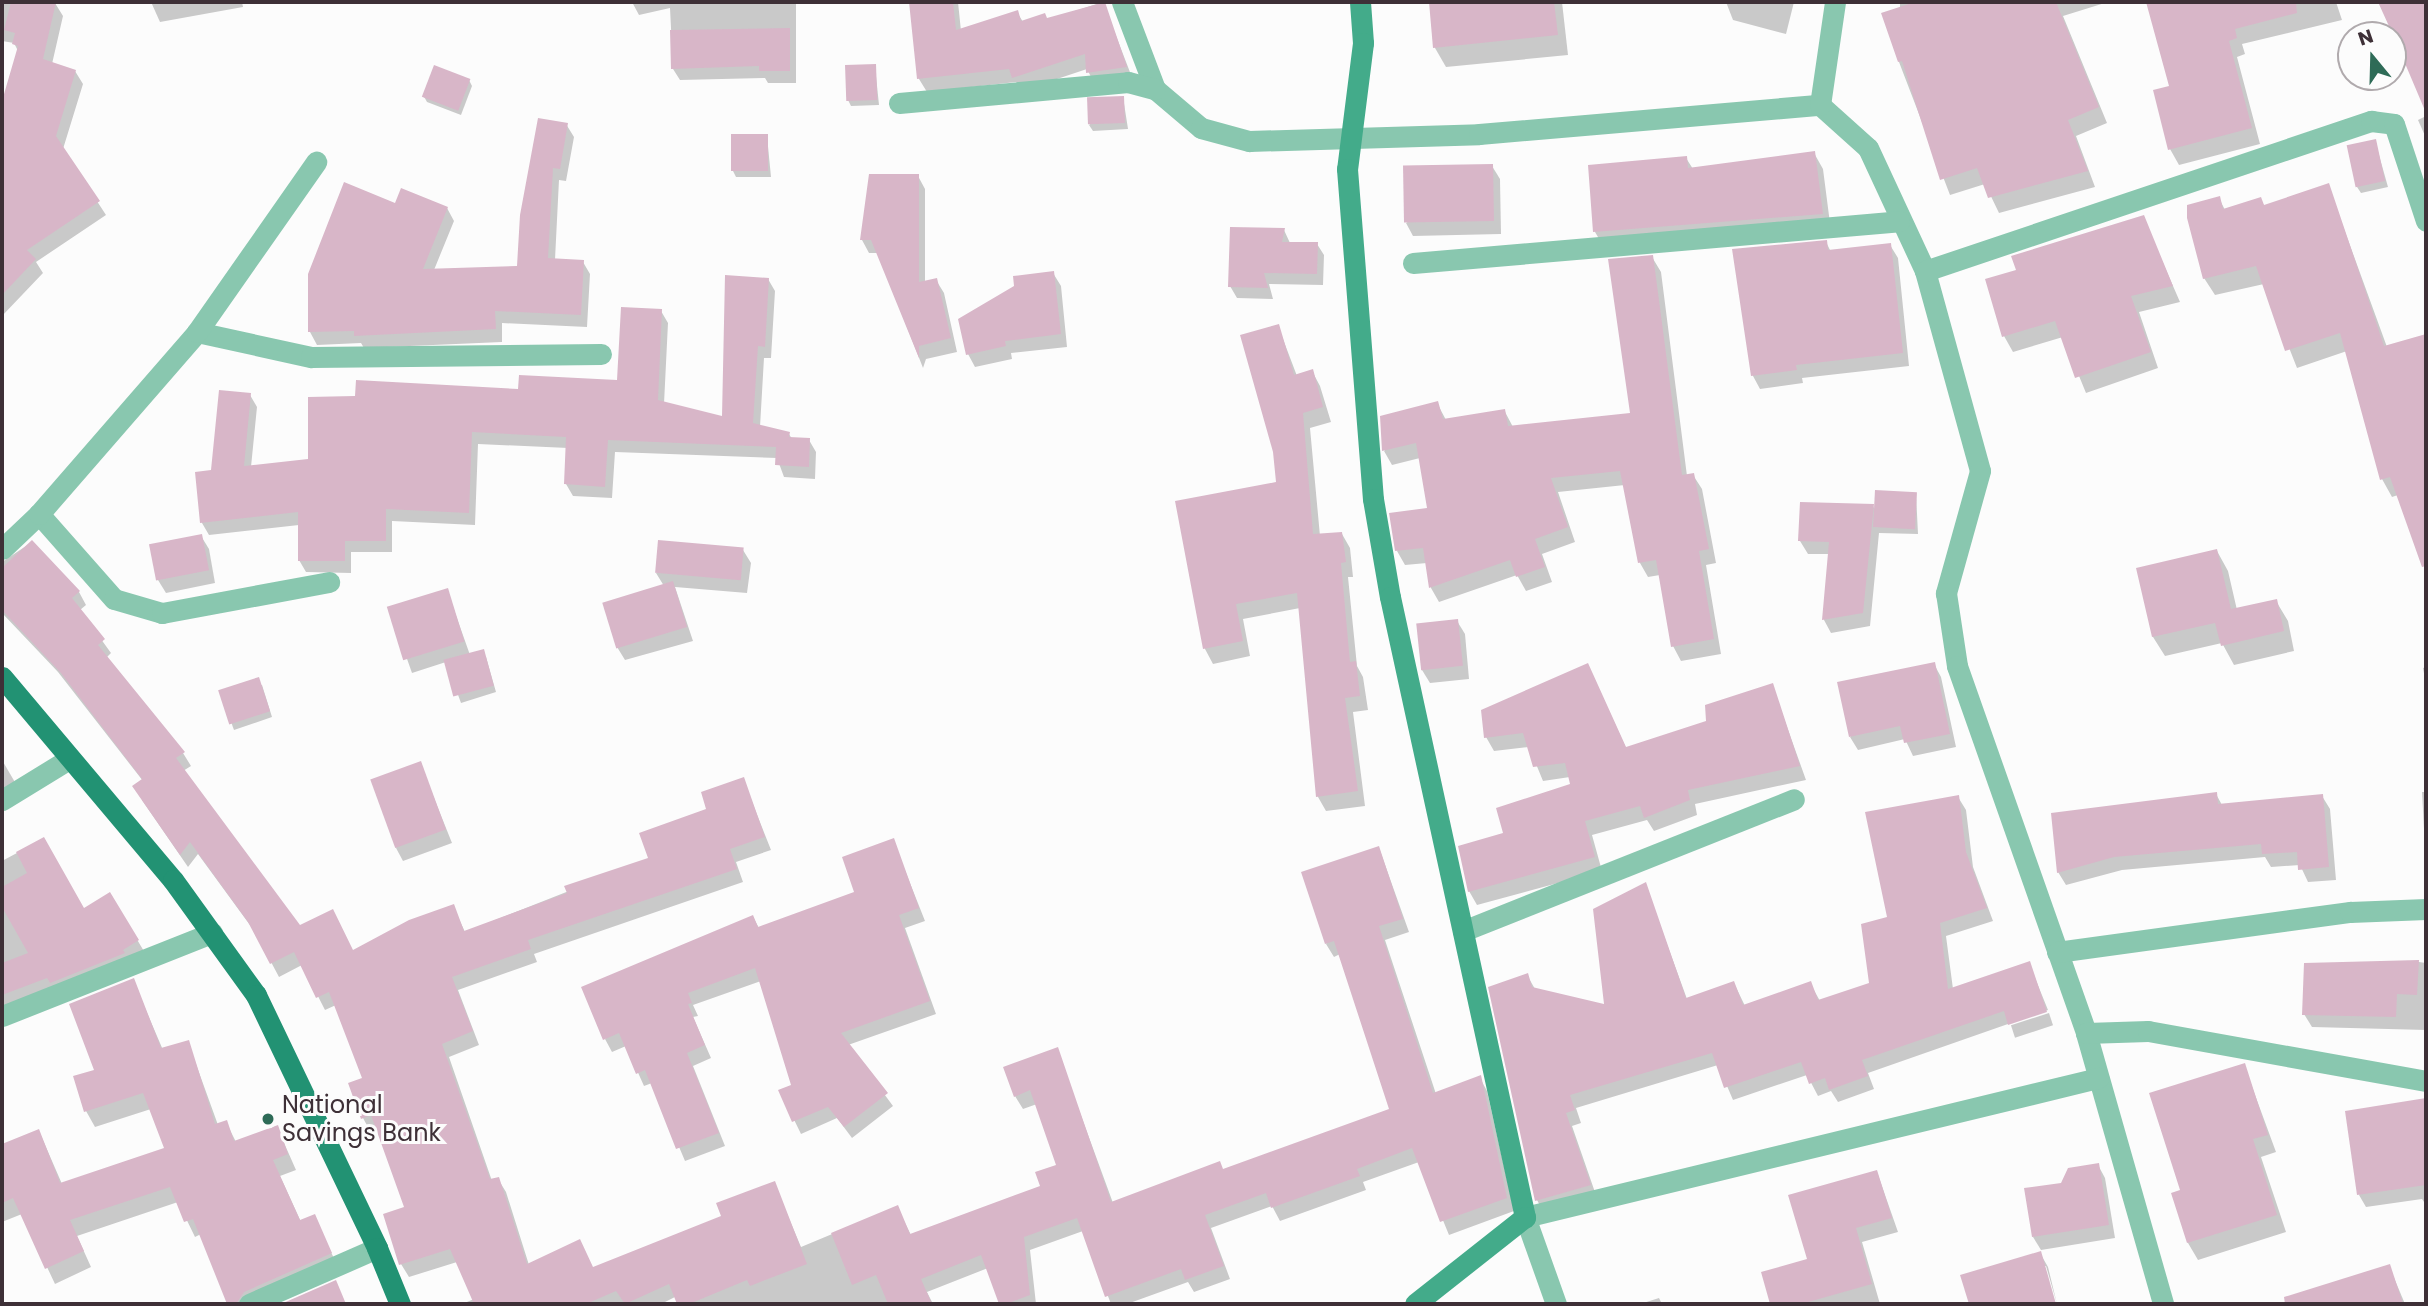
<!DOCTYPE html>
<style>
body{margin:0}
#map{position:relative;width:2428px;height:1306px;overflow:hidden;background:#fcfcfc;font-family:Poppins,sans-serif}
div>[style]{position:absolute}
.shadow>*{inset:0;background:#0003;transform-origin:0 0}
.building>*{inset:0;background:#d8b6c8;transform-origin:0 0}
.street>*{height:21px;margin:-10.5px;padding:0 10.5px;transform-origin:10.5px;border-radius:10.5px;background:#89c7af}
.secondary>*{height:21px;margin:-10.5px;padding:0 10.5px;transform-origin:10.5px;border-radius:10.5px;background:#43ab8a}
.primary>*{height:21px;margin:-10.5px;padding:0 10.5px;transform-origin:10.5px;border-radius:10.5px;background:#229273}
.dots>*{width:19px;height:19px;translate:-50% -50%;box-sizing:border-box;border:4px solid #fcfcfc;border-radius:50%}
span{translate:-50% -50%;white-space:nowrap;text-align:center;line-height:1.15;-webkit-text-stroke:6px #fcfcfc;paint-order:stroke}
.poi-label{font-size:24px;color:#3e3037}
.left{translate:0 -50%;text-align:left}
.frame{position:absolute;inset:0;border:4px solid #3e3037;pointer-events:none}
.north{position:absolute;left:2337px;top:21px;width:70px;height:70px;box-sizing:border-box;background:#fcfcfc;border:2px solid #b0aaad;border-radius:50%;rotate:341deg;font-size:19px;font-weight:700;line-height:28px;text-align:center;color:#3e3037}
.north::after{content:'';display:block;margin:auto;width:24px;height:32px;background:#2e6b57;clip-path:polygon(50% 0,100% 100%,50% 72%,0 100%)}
</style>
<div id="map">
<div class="shadow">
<i style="clip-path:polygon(2px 2px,55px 3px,63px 16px,52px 64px,75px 71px,83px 84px,63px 149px,106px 215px,36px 262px,43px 273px,2px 316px,2px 107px,18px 51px,14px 43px,2px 41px)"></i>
<i style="clip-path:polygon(151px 2px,242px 2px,243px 7px,160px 22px)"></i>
<i style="clip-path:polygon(632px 2px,796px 2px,796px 83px,768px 83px,765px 78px,680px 80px,673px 69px,670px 8px,639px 15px)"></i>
<i style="clip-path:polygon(913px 2px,958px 2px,961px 31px,1017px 12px,1023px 22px,1047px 20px,1103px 2px,1133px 80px,1095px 85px,1087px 69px,1021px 91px,1016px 82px,927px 92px,919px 79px)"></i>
<i style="clip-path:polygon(1430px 2px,1562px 2px,1568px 55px,1446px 67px,1435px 48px)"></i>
<i style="clip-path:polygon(1726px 2px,1794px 2px,1786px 34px,1733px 20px)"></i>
<i style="clip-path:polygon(1900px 2px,2108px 2px,2063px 16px,2107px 123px,2076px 136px,2095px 187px,1999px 213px,1985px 184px,1950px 195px,1899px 62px)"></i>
<i style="clip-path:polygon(2148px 2px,2336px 2px,2342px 20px,2242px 44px,2245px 54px,2237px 57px,2260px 144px,2179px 165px,2170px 149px,2172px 87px)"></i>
<i style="clip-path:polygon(875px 66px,879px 105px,851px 106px,848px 100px)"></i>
<i style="clip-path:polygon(469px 80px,472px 86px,461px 115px,427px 102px,423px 95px)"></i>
<i style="clip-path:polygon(1123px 97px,1128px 129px,1093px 131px,1089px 125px)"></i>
<i style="clip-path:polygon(2426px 116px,2426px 138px,2418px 120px)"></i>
<i style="clip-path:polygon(566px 124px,574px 137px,566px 181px,559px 180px,555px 260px,583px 262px,590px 274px,587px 327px,502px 323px,502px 342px,364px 348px,361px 343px,317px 345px,310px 332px,396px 205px,447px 208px,454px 221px,434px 270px,519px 268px)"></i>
<i style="clip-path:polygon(767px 136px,771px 177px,736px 177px,733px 171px)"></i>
<i style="clip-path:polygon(2375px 141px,2388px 187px,2361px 193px,2357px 187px)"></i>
<i style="clip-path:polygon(1814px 153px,1823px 169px,1831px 231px,1605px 249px,1595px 232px,1590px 167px,1686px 158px,1693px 169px)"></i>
<i style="clip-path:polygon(1492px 166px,1500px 179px,1501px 234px,1413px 236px,1406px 223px)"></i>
<i style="clip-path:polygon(918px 176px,925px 189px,925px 283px,936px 280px,944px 293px,957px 352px,926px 359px,923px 368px,878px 253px,869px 253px,862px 240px)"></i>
<i style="clip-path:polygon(2328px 185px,2387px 347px,2426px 336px,2426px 569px,2398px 495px,2392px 497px,2382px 479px,2347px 351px,2297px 368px,2264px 284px,2215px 295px,2204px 278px,2219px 198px,2225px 210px,2260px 199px,2265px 207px)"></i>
<i style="clip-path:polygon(2143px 217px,2180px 302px,2139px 312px,2158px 368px,2086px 393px,2063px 337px,2013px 352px,2004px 336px)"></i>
<i style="clip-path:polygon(1284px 230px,1290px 243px,1317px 244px,1324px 255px,1323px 285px,1269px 284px,1273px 299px,1237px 298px,1230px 286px)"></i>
<i style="clip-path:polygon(1826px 242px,1831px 252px,1890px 245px,1898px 258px,1909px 366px,1802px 378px,1803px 383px,1760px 389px,1753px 376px,1734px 250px)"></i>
<i style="clip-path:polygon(1652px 257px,1661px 272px,1687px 476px,1693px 475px,1702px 489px,1716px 563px,1706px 565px,1721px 654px,1681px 661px,1673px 646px,1660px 575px,1648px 577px,1640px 563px,1625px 485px,1558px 492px,1575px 542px,1542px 554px,1552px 582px,1526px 591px,1517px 575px,1439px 602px,1431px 588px,1427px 563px,1405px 565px,1397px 551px,1429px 509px,1420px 458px,1392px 465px,1384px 451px,1437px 403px,1446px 420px,1504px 410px,1513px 427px,1632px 414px)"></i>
<i style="clip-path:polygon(1053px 273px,1061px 286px,1067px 347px,1011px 353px,1012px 359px,975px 367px,968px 354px)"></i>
<i style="clip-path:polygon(768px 279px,775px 291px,771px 358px,764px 358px,760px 427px,789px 434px,792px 439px,809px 440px,816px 452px,815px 479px,784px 477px,777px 458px,615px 452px,612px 498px,573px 496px,566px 484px,568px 448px,478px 444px,475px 525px,392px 521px,392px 552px,351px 552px,351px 573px,306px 572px,299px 560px,299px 525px,209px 535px,202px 523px,197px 473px,213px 472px,250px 395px,257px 407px,251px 467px,310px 461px,520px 391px,618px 382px,661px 311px,668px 323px,664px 404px,723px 418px)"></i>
<i style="clip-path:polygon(1278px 326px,1297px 376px,1312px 371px,1320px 386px,1331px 422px,1310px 428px,1320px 536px,1342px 534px,1350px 548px,1353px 577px,1348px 577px,1357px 666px,1363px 677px,1368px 710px,1353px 712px,1365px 806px,1326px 811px,1318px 797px,1300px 608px,1243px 619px,1250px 656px,1213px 664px,1205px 649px,1177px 503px,1278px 484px)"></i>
<i style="clip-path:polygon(1916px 493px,1918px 534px,1879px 533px,1870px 626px,1831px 633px,1824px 620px,1830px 554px,1808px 554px,1800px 541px,1873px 506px,1876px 512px)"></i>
<i style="clip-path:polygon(201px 536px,209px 549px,215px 583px,166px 593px,158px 580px)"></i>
<i style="clip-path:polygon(32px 542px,79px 592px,86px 605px,80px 610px,111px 653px,106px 658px,183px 753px,191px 766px,183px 771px,299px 927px,353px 952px,453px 906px,465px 932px,650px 859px,743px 779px,771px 850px,736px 862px,743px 882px,534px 954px,537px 962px,458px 990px,479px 1045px,449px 1057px,492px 1181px,498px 1179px,506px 1192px,529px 1265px,593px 1269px,723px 1217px,774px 1183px,801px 1247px,897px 1207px,911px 1235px,1042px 1187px,1058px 1166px,1037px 1104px,1023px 1109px,1015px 1096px,1057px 1050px,1113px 1203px,1223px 1171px,1391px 1111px,1340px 954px,1334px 957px,1326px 944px,1379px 848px,1409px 932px,1385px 940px,1436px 1094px,1480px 1078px,1487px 1091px,1514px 1211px,1449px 1235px,1419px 1162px,1363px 1182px,1366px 1190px,1280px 1221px,1272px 1206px,1211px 1228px,1230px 1279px,1194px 1292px,1188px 1282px,1127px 1304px,1111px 1304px,1083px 1231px,1030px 1250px,1036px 1304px,1001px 1304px,988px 1268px,927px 1292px,933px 1304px,682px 1304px,677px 1296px,661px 1304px,462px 1304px,474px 1299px,457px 1262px,409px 1277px,401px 1264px,407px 1208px,378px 1128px,370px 1131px,363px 1118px,364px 1079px,336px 1005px,325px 1010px,302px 965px,279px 977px,255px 932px,198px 854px,188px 867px,142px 800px,143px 781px,58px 672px,2px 613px,2px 562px)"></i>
<i style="clip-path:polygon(743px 550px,751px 563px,747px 593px,675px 587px,693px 641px,625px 660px,617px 647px,664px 586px,656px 573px)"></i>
<i style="clip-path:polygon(2217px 551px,2228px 571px,2237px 610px,2276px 601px,2288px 621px,2294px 651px,2234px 665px,2222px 643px,2165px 656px,2153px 637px,2138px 570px)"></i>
<i style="clip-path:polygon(447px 590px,470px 655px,486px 657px,496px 692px,461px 703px,446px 662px,412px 673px,389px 608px)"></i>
<i style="clip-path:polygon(1457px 621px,1465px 634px,1469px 679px,1430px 683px,1422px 670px,1418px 626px)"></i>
<i style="clip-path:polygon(1934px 664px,1941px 677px,1956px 747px,1913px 756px,1905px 739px,1858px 750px,1850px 737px)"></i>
<i style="clip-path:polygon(1588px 665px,1626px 748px,1708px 722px,1772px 685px,1806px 780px,1695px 804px,1697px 815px,1654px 831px,1647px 820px,1592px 835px,1602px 871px,1477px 905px,1469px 891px,1505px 834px,1572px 785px,1570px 777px,1543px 781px,1529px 747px,1494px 751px,1486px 737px)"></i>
<i style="clip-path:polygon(2426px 667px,2426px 684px,2423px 668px)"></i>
<i style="clip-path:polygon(262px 685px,272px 717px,234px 730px,220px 692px)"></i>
<i style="clip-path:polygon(2px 760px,23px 796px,2px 811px)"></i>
<i style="clip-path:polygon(420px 763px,452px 843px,403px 861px,396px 848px)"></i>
<i style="clip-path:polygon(2422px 792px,2426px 792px,2426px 867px)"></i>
<i style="clip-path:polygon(2216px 794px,2222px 805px,2322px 796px,2330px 809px,2336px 880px,2308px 882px,2300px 865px,2271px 867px,2265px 857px,2122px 870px,2066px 885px,2058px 872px)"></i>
<i style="clip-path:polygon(1958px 797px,1966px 810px,1973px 867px,1993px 921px,1946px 936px,1953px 989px,2029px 963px,2048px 1010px,1868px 1073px,1874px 1089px,1838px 1102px,1831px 1091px,1818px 1096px,1807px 1075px,1733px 1100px,1718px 1065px,1576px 1108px,1581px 1123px,1572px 1126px,1597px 1198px,1544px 1213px,1537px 1200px,1527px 975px,1535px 989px,1606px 1007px,1645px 884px,1687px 999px,1734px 983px,1745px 1006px,1810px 983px,1820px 1001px,1871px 984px,1889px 918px)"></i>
<i style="clip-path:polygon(43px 839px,83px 910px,110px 894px,145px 953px,2px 1009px,2px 861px)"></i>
<i style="clip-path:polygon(893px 840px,925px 921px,905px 928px,936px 1014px,848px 1045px,893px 1106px,852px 1138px,837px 1118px,801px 1134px,780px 1091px,793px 1086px,761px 981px,693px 1005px,698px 1016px,693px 1017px,711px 1058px,693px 1066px,725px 1146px,685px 1161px,652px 1083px,644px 1086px,626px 1046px,612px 1052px,605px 1039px,753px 917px,759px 928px,856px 893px)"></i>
<i style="clip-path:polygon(2419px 962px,2426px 963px,2426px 1030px,2312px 1027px,2304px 1014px,2306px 965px)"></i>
<i style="clip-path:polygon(133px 980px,163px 1050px,188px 1042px,218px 1125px,226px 1122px,236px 1142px,277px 1127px,296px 1170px,280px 1176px,301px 1222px,314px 1216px,339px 1269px,260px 1304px,229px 1304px,201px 1234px,195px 1237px,178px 1202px,77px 1236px,91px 1267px,55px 1284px,22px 1214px,2px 1222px,2px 1146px,39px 1131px,62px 1184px,166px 1149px,151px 1109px,95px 1127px,86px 1111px)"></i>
<i style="left:2049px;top:1013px;width:13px;height:40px;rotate:72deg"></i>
<i style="clip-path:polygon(2244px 1065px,2276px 1152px,2261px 1157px,2286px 1232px,2198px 1260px,2188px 1243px,2182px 1191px)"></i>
<i style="clip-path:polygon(2416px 1101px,2426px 1103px,2426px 1205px,2422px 1199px,2366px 1207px,2359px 1195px)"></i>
<i style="clip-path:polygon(2098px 1165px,2105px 1178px,2115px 1238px,2041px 1250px,2033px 1237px,2062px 1184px)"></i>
<i style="clip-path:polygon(1877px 1172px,1898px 1232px,1862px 1242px,1880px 1304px,1772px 1304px,1764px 1273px,1809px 1260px)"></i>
<i style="clip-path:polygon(2040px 1253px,2048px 1267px,2057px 1304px,2046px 1266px,2043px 1266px,2052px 1304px,1971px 1304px,1962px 1276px)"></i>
<i style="clip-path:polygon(2389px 1266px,2405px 1304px,2334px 1304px,2328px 1285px)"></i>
<i style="clip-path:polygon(1659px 1298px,1662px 1304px,1640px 1304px)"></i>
</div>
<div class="building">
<i style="clip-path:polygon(11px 2px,56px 2px,43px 59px,76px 70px,56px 136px,100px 201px,27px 250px,36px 259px,2px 295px,2px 101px,18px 46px,12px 44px,15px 33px,4px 30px)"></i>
<i style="clip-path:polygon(909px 2px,953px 2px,956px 30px,1018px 10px,1021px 21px,1045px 13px,1047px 18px,1105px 2px,1127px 67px,1086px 73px,1085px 54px,1012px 78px,1009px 69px,917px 79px)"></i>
<i style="clip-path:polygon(1429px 2px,1554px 2px,1558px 35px,1433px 48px)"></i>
<i style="clip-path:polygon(1915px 2px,2056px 2px,2099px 107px,2068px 120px,2088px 171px,1988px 198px,1977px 168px,1940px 180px,1902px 61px,1898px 62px,1881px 13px)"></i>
<i style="clip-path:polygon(2146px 2px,2296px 2px,2297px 13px,2235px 29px,2237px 38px,2229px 41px,2252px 128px,2168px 150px,2153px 90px,2169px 86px)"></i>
<i style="clip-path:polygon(2378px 2px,2426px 2px,2426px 113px,2393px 35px)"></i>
<i style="clip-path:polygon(790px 28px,790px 71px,759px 71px,759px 66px,671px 69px,670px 30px)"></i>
<i style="left:876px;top:64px;width:36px;height:31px;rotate:88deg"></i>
<i style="left:434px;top:65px;width:39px;height:34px;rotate:21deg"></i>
<i style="left:1124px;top:96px;width:27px;height:37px;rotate:88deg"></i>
<i style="clip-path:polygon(538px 118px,568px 123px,560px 169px,553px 168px,548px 258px,584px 260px,581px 315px,495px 311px,496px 329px,354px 336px,354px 331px,308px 332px,308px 274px,344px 182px,395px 203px,401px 188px,448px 207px,423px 269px,517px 266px,520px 215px)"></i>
<i style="left:731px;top:134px;width:37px;height:37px"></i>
<i style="left:2376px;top:139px;width:43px;height:30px;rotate:78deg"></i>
<i style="clip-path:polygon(1815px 151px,1823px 214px,1593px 232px,1588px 165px,1687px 156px,1688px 168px)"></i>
<i style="left:1493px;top:164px;width:57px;height:90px;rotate:89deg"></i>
<i style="clip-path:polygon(869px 174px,919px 174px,919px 282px,937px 278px,951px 338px,919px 346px,919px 358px,871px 240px,860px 240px)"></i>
<i style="clip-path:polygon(2329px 183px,2384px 346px,2426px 334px,2426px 566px,2422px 567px,2390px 477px,2380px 480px,2340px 333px,2285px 351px,2256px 266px,2203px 279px,2187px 218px,2187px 205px,2220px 196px,2223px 209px,2261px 197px,2264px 205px)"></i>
<i style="clip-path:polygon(2144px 215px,2173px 286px,2131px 296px,2151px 352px,2075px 378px,2055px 321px,2002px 337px,1985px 279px,2016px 270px,2011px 256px)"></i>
<i style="clip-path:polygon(1230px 227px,1285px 228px,1282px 242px,1318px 242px,1317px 274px,1264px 273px,1268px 288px,1228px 287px)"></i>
<i style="clip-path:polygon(1827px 240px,1828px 250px,1891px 243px,1903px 353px,1796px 365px,1797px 370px,1751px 376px,1732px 249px)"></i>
<i style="clip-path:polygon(1653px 255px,1682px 475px,1694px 473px,1709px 549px,1699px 551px,1714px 639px,1671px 647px,1656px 560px,1638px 563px,1620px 471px,1551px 478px,1568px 527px,1535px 539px,1545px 567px,1516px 577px,1510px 560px,1429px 588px,1423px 548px,1395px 551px,1389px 513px,1427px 508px,1416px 443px,1382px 451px,1380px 416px,1438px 401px,1443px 419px,1505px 409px,1508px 426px,1630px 413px,1608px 259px)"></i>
<i style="clip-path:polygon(1054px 271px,1061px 334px,1005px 341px,1006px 346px,966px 355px,958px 319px,1014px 286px,1013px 276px)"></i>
<i style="clip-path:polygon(725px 275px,769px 278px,765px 347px,758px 346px,753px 423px,790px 432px,789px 437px,810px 438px,809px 467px,775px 465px,776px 447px,608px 440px,605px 487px,564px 484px,566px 437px,472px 432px,469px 513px,386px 509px,386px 541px,345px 541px,345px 561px,298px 561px,298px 512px,200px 523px,195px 472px,211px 470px,219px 390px,251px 393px,244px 466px,308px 459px,308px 397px,355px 396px,356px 380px,518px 389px,519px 375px,617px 380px,621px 307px,662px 309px,658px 400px,722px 416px)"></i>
<i style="clip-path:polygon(1279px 324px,1294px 375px,1313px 369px,1323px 407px,1303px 413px,1313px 534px,1342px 532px,1346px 562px,1341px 563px,1350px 662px,1356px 661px,1360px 696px,1345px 698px,1358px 791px,1316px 797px,1297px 593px,1236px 604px,1243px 641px,1203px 649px,1175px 501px,1276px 482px,1273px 452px,1240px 335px)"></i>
<i style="left:1875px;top:490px;width:42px;height:37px;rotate:3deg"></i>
<i style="clip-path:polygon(1800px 502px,1874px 504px,1863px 613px,1822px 620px,1829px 542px,1798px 541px)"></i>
<i style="left:202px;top:534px;width:37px;height:54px;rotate:79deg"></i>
<i style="clip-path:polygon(32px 540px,80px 591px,72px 598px,105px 639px,98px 645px,185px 752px,176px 758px,300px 925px,333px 909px,353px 950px,409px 920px,454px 904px,464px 931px,567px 893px,564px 886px,648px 858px,639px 833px,706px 809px,701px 792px,744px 777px,765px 837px,730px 849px,737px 869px,528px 940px,531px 949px,452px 977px,473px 1031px,442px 1044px,490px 1179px,499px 1177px,527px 1264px,580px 1239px,593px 1267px,721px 1216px,716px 1203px,775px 1181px,807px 1264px,750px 1286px,747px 1280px,689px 1304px,677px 1304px,669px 1284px,625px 1304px,616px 1291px,586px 1304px,474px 1304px,450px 1249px,399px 1265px,383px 1214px,404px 1207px,371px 1115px,361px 1119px,348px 1083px,362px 1078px,329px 992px,316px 998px,294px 952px,270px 964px,248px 922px,190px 842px,180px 855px,132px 786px,142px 779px,61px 673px,2px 610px,2px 568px)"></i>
<i style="left:658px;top:540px;width:86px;height:33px;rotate:5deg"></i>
<i style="clip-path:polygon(2217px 549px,2231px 609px,2277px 599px,2284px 631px,2221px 646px,2215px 623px,2152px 637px,2136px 568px)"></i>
<i style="left:673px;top:581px;width:48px;height:74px;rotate:73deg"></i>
<i style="left:448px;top:588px;width:56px;height:64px;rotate:73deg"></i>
<i style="left:1458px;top:619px;width:47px;height:42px;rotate:84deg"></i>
<i style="left:484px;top:649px;width:38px;height:42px;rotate:75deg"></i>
<i style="clip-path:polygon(1935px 662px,1950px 734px,1904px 743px,1900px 726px,1849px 737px,1837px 682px)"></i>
<i style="clip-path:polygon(1588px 663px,1626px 747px,1706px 721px,1705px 705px,1773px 683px,1800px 766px,1688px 790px,1690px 800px,1644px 818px,1640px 806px,1585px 821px,1595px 857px,1468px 892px,1458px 846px,1503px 833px,1496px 808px,1570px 784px,1565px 763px,1533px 767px,1523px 733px,1484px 738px,1481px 710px)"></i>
<i style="left:259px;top:677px;width:36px;height:43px;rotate:72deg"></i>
<i style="left:421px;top:761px;width:73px;height:54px;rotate:70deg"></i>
<i style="clip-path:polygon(2217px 792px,2218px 804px,2323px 794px,2329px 867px,2298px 870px,2297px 852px,2262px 854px,2261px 844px,2114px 857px,2057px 873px,2051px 813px)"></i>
<i style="clip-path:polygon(1959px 795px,1966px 852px,1987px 908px,1940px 923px,1948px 989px,2030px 961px,2047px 1012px,2008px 1025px,2004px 1011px,1862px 1060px,1868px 1076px,1829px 1090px,1825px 1078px,1809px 1084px,1801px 1062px,1724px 1088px,1712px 1053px,1570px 1095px,1575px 1110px,1566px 1113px,1591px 1185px,1535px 1201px,1488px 987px,1528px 973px,1532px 987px,1604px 1004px,1593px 909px,1646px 882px,1686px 998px,1734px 981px,1743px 1005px,1811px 981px,1818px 1000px,1869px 983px,1861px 924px,1887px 917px,1865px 812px)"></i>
<i style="clip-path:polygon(44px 837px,84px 908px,110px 892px,139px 940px,123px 950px,125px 953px,50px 983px,47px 978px,2px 995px,2px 963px,28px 953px,2px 907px,2px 887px,27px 873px,16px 852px)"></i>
<i style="clip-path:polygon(894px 838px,919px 908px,899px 915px,930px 1001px,841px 1033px,888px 1093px,844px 1127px,828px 1107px,792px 1122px,778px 1090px,791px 1085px,755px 968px,688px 993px,692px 1003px,688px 1004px,705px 1045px,687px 1053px,719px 1133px,676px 1149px,645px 1070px,636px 1074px,619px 1033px,603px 1040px,581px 987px,753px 915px,758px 927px,854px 892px,842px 857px)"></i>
<i style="clip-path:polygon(1379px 846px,1403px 919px,1379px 926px,1433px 1093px,1481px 1075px,1507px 1198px,1440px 1222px,1412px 1148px,1357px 1169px,1360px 1176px,1271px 1208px,1266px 1193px,1205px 1215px,1224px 1266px,1185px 1280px,1181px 1269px,1105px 1297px,1077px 1218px,1024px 1237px,1030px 1295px,1006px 1304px,999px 1304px,981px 1255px,921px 1279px,932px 1304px,888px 1304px,876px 1275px,852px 1285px,831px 1233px,898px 1205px,910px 1234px,1040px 1186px,1035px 1172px,1056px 1165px,1030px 1090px,1014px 1097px,1003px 1067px,1058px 1047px,1111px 1202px,1220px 1161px,1223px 1169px,1389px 1109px,1334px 941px,1325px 944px,1301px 872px)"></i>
<i style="clip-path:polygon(2419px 960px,2417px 995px,2397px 994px,2396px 1017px,2302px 1015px,2304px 963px)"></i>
<i style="clip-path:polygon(134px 978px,161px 1048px,189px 1040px,215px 1124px,227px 1120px,234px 1141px,278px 1125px,288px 1154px,273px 1160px,300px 1220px,315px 1214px,332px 1253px,244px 1292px,236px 1304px,227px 1304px,193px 1219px,184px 1222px,170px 1187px,70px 1220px,84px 1251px,45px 1269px,13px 1198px,2px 1203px,2px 1144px,39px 1129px,60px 1183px,164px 1148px,143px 1093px,84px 1112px,73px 1076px,94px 1070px,69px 1004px)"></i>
<i style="clip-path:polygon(2245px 1063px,2268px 1135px,2253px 1139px,2277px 1215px,2187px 1243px,2171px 1193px,2180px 1190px,2149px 1093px)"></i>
<i style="clip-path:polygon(2426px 1098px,2426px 1185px,2357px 1195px,2345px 1111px)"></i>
<i style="clip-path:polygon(2099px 1163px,2109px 1225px,2032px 1237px,2024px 1188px,2061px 1183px,2068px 1168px)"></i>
<i style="clip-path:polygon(1877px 1170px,1892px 1218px,1856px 1228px,1872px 1284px,1801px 1304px,1770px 1304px,1761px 1272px,1807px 1259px,1788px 1195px)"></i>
<i style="clip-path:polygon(2041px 1251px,2056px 1304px,1969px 1304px,1960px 1275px)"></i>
<i style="clip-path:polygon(2390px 1264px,2403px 1304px,2285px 1304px,2284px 1297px)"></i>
<i style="clip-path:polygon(336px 1280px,346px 1304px,281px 1304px)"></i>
</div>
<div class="street">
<i style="left:1122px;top:2px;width:93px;rotate:69.2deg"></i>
<i style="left:1155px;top:89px;width:60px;rotate:40.3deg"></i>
<i style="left:1201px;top:128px;width:50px;rotate:15.2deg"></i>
<i style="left:1249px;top:141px;width:230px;rotate:-1.7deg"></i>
<i style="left:1479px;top:134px;width:342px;rotate:-4.9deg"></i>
<i style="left:1820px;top:105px;width:64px;rotate:41.9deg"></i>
<i style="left:1868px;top:148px;width:136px;rotate:65.1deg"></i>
<i style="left:1925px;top:271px;width:207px;rotate:74.6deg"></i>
<i style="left:1980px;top:471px;width:127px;rotate:105.6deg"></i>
<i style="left:1946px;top:593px;width:74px;rotate:81.4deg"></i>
<i style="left:1957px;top:666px;width:389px;rotate:70.6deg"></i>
<i style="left:2086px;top:1033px;width:282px;rotate:74.1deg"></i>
<i style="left:899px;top:103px;width:230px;rotate:-5.2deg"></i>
<i style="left:1128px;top:82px;width:28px;rotate:15deg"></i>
<i style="left:1820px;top:105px;width:104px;rotate:-81.7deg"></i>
<i style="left:1413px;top:263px;width:488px;rotate:-4.9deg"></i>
<i style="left:1925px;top:271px;width:471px;rotate:-18.6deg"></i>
<i style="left:2371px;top:121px;width:23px;rotate:7deg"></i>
<i style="left:2394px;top:124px;width:102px;rotate:71.7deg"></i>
<i style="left:197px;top:332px;width:117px;rotate:12.4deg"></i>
<i style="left:311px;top:357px;width:290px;rotate:-0.6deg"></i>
<i style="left:39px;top:514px;width:113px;rotate:48.6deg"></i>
<i style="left:114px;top:599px;width:50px;rotate:16.3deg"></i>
<i style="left:162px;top:613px;width:170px;rotate:-10.5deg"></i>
<i style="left:2px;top:549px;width:51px;rotate:-43.4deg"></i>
<i style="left:39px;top:514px;width:241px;rotate:-49deg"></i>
<i style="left:197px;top:332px;width:208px;rotate:-55deg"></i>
<i style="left:2px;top:800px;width:79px;rotate:-31.5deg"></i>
<i style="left:1463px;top:931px;width:356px;rotate:-21.7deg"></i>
<i style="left:2057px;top:952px;width:296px;rotate:-7.8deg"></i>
<i style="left:2350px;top:912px;width:76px;rotate:-2.3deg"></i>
<i style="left:2px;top:1016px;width:226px;rotate:-21.6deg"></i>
<i style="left:2086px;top:1033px;width:62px;rotate:-1.8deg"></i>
<i style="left:2148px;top:1031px;width:282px;rotate:10.2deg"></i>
<i style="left:249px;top:1304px;width:140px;rotate:-23.6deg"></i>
<i style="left:1556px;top:1304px;width:92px;rotate:-109.6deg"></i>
<i style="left:1525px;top:1217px;width:590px;rotate:-13.64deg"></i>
</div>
<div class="secondary">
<i style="left:1360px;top:2px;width:41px;rotate:85.8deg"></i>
<i style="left:1363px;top:43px;width:127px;rotate:97.2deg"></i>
<i style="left:1347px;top:169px;width:331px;rotate:85.5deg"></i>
<i style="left:1373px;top:499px;width:99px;rotate:80.2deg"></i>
<i style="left:1390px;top:597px;width:635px;rotate:77.72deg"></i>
<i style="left:1525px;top:1217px;width:140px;rotate:141.7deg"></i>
</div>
<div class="primary">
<i style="left:2px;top:677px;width:265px;rotate:49.9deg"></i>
<i style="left:173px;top:880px;width:142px;rotate:54.2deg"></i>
<i style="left:256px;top:995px;width:280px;rotate:64.4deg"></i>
<i style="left:377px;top:1248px;width:61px;rotate:67.7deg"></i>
</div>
<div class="dots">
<i style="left:268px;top:1119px;background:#2e6b57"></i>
</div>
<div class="poi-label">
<span class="left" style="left:282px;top:1119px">National<br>Savings Bank</span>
</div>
<div class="frame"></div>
<div class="north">N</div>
</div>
